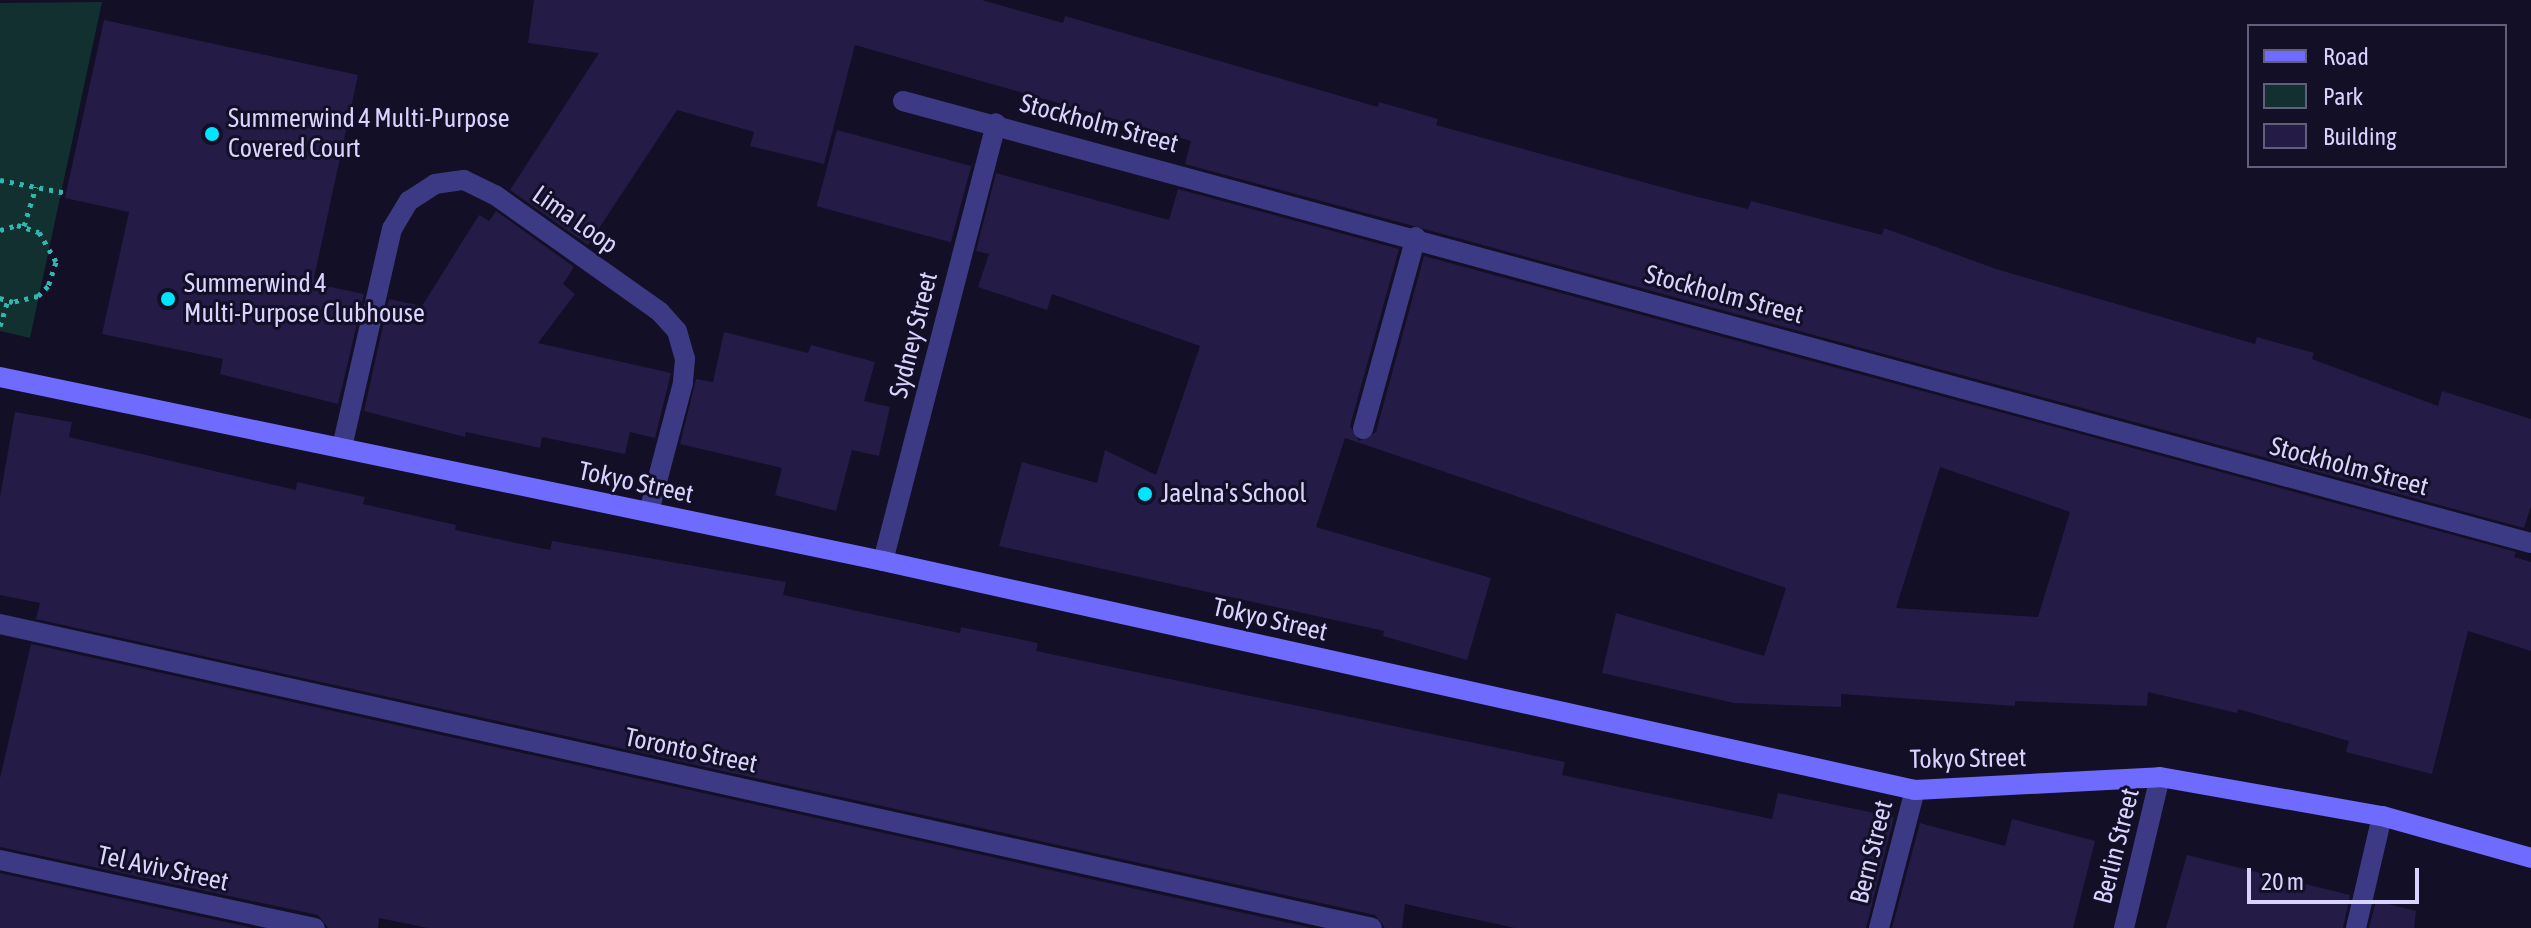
<!DOCTYPE html>
<style>
body{margin:0}
#map{position:relative;width:2531px;height:928px;overflow:hidden;background:#130f26;font-family:"Asap Condensed",sans-serif}
div>[style]{position:absolute}
.green>*{inset:0;background:#12302f}
.building>*{inset:0;background:#241b47;transform-origin:0 0}
.path>*{height:5px;margin-top:-2.5px;transform-origin:0;background:repeating-linear-gradient(90deg,#2fb8b0 0 4px,transparent 0 10px)}
.street>*{height:20px;margin:-10px;padding:0 10px;transform-origin:10px;border-radius:10px;background:#3d3a85}
.secondary>*{height:20px;margin:-10px;padding:0 10px;transform-origin:10px;border-radius:10px;background:#6f6bff}
.dots>*{width:22px;height:22px;translate:-50% -50%;box-sizing:border-box;border:4px solid #130f26;border-radius:50%}
span{translate:-50% -50%;white-space:nowrap;text-align:center;line-height:1.15;-webkit-text-stroke:6px #130f26;paint-order:stroke}
.poi-label{font-size:26px;color:#d9d4ff}
.left{translate:0 -50%;text-align:left}
.street-label{font-size:26px;color:#d9d4ff}
.legend{position:absolute;left:2247px;top:24px;width:260px;height:144px;box-sizing:border-box;background:#130f26;border:2px solid #625e7d;margin:0;padding:10px 14px;list-style:none;font-size:24px;color:#d9d4ff}
.legend li{display:flex;align-items:center;gap:16px;height:40px}
.legend b{width:40px;border:2px solid #625e7d}
.scale{position:absolute;left:2247px;top:868px;width:172px;height:36px;box-sizing:border-box;border:4px solid #d9d4ff;border-top:0;padding-left:10px;font-size:24px;line-height:28px;white-space:nowrap;color:#d9d4ff;-webkit-text-stroke:6px #130f26;paint-order:stroke}
</style>
<div id="map">
<div class="green">
<i style="clip-path:polygon(102px 2px,30px 338px,0 331px,0 3px)"></i>
</div>
<div class="building">
<i style="clip-path:polygon(534px 0,982px 0,1063px 23px,1065px 16px,1378px 107px,1379px 102px,1438px 119px,1436px 125px,1694px 196px,1748px 209px,1751px 201px,1882px 235px,1884px 228px,1996px 269px,2255px 344px,2257px 337px,2314px 353px,2312px 359px,2438px 406px,2442px 391px,2531px 419px,2531px 506px,2524px 528px,1185px 164px,1191px 141px,855px 45px,824px 164px,750px 146px,754px 132px,677px 110px,588px 245px,510px 190px,599px 53px,528px 43px)"></i>
<i style="clip-path:polygon(104px 20px,358px 75px,314px 278px,322px 280px,321px 285px,364px 294px,338px 404px,220px 374px,223px 359px,102px 334px,129px 212px,65px 198px)"></i>
<i style="left:837px;top:130px;width:139px;height:79px;rotate:15deg"></i>
<i style="clip-path:polygon(evenodd,996px 173px,1169px 220px,1178px 189px,1399px 249px,1350px 426px,1359px 441px,1376px 432px,1424px 256px,2516px 552px,2514px 557px,2531px 562px,2531px 651px,2468px 631px,2432px 774px,2346px 752px,2349px 741px,2238px 709px,2237px 713px,2148px 692px,2147px 706px,2015px 701px,2015px 706px,1841px 694px,1841px 707px,1734px 703px,1602px 673px,1616px 613px,1764px 656px,1786px 588px,1345px 438px,1316px 527px,1491px 578px,1467px 660px,1383px 636px,1384px 631px,999px 546px,1022px 462px,1097px 483px,1105px 450px,1156px 475px,1200px 346px,1052px 294px,1047px 310px,978px 287px,989px 254px,976px 251px,996px 173px,1940px 467px,2070px 512px,2038px 617px,1896px 608px,1940px 467px)"></i>
<i style="clip-path:polygon(496px 211px,574px 267px,563px 284px,575px 294px,538px 343px,671px 373px,655px 438px,630px 432px,625px 454px,542px 437px,540px 448px,466px 432px,465px 437px,364px 411px,389px 299px,422px 306px,479px 215px,489px 221px)"></i>
<i style="clip-path:polygon(724px 332px,808px 353px,811px 345px,875px 362px,864px 401px,890px 407px,879px 456px,852px 450px,836px 511px,775px 495px,782px 468px,680px 444px,696px 379px,713px 382px)"></i>
<i style="clip-path:polygon(15px 412px,72px 422px,69px 437px,296px 490px,297px 482px,365px 497px,363px 504px,456px 525px,455px 530px,550px 550px,552px 541px,786px 582px,783px 595px,960px 633px,961px 627px,1038px 643px,1036px 651px,1565px 762px,1562px 775px,1772px 819px,1778px 793px,1894px 817px,1866px 928px,1515px 928px,1405px 904px,1402px 928px,1385px 928px,1375px 915px,36px 619px,40px 603px,0 595px,0 497px)"></i>
<i style="clip-path:polygon(31px 644px,1312px 928px,428px 928px,379px 918px,378px 928px,328px 928px,318px 915px,0 847px,0 778px)"></i>
<i style="clip-path:polygon(2012px 819px,2095px 841px,2073px 928px,1892px 928px,1920px 823px,2005px 846px)"></i>
<i style="clip-path:polygon(2187px 855px,2350px 895px,2343px 928px,2166px 928px)"></i>
<i style="clip-path:polygon(0 873px,253px 928px,0 928px)"></i>
<i style="clip-path:polygon(2376px 901px,2416px 911px,2414px 928px,2369px 928px)"></i>
</div>
<div class="path">
<i style="left:0;top:180px;width:68px;rotate:11deg"></i>
<i style="left:24px;top:226px;width:41px;rotate:-72.9deg"></i>
<i style="left:0;top:230px;width:18px;rotate:-16deg"></i>
<i style="left:17px;top:225px;width:23px;rotate:18deg"></i>
<i style="left:39px;top:232px;width:34px;rotate:60deg"></i>
<i style="left:56px;top:262px;width:25px;rotate:108deg"></i>
<i style="left:48px;top:286px;width:14px;rotate:135deg"></i>
<i style="left:38px;top:296px;width:26px;rotate:167deg"></i>
<i style="left:13px;top:302px;width:14px;rotate:-163deg"></i>
<i style="left:0;top:326px;width:27px;rotate:-73deg"></i>
</div>
<div class="street">
<i style="left:903px;top:101px;width:1687px;rotate:15.19deg"></i>
<i style="left:1363px;top:429px;width:199px;rotate:-74.6deg"></i>
<i style="left:342px;top:447px;width:224px;rotate:-77.1deg"></i>
<i style="left:392px;top:229px;width:33px;rotate:-59deg"></i>
<i style="left:409px;top:201px;width:31px;rotate:-33deg"></i>
<i style="left:435px;top:184px;width:29px;rotate:-8deg"></i>
<i style="left:464px;top:180px;width:34px;rotate:26deg"></i>
<i style="left:495px;top:195px;width:202px;rotate:35.3deg"></i>
<i style="left:660px;top:312px;width:25px;rotate:48deg"></i>
<i style="left:677px;top:331px;width:29px;rotate:74deg"></i>
<i style="left:685px;top:359px;width:24px;rotate:95deg"></i>
<i style="left:683px;top:383px;width:133px;rotate:104.8deg"></i>
<i style="left:883px;top:561px;width:452px;rotate:-75.5deg"></i>
<i style="left:0;top:624px;width:1405px;rotate:12.49deg"></i>
<i style="left:0;top:860px;width:322px;rotate:12.2deg"></i>
<i style="left:1879px;top:928px;width:143px;rotate:-75.4deg"></i>
<i style="left:2124px;top:928px;width:155px;rotate:-76.6deg"></i>
<i style="left:2356px;top:928px;width:115px;rotate:-76.9deg"></i>
</div>
<div class="secondary">
<i style="left:0;top:377px;width:902px;rotate:11.77deg"></i>
<i style="left:883px;top:561px;width:1057px;rotate:12.51deg"></i>
<i style="left:1915px;top:790px;width:245px;rotate:-3deg"></i>
<i style="left:2160px;top:777px;width:225px;rotate:10deg"></i>
<i style="left:2382px;top:816px;width:155px;rotate:15.7deg"></i>
</div>
<div class="dots">
<i style="left:212px;top:134px;background:#00e5ff"></i>
<i style="left:168px;top:299px;background:#00e5ff"></i>
<i style="left:1145px;top:494px;background:#00e5ff"></i>
</div>
<div class="poi-label">
<span class="left" style="left:228px;top:134px">Summerwind 4 Multi-Purpose<br>Covered Court</span>
<span class="left" style="left:184px;top:299px">Summerwind 4<br>Multi-Purpose Clubhouse</span>
<span class="left" style="left:1161px;top:494px">Jaelna's School</span>
</div>
<div class="street-label">
<span style="left:1099px;top:124px;rotate:15deg">Stockholm Street</span>
<span style="left:575px;top:220px;rotate:35deg">Lima Loop</span>
<span style="left:1724px;top:295px;rotate:15deg">Stockholm Street</span>
<span style="left:914px;top:335px;rotate:-76deg">Sydney Street</span>
<span style="left:2349px;top:467px;rotate:15deg">Stockholm Street</span>
<span style="left:636px;top:483px;rotate:12deg">Tokyo Street</span>
<span style="left:1270px;top:620px;rotate:13deg">Tokyo Street</span>
<span style="left:691px;top:751px;rotate:12deg">Toronto Street</span>
<span style="left:1968px;top:759px;rotate:-1deg">Tokyo Street</span>
<span style="left:2117px;top:846px;rotate:-76deg">Berlin Street</span>
<span style="left:1872px;top:852px;rotate:-76deg">Bern Street</span>
<span style="left:163px;top:869px;rotate:12deg">Tel Aviv Street</span>
</div>
<ul class="legend">
<li><b style="height:10px;background:#6f6bff"></b>Road</li>
<li><b style="height:22px;background:#12302f"></b>Park</li>
<li><b style="height:22px;background:#241b47"></b>Building</li>
</ul>
<div class="scale">20 m</div>
</div>
